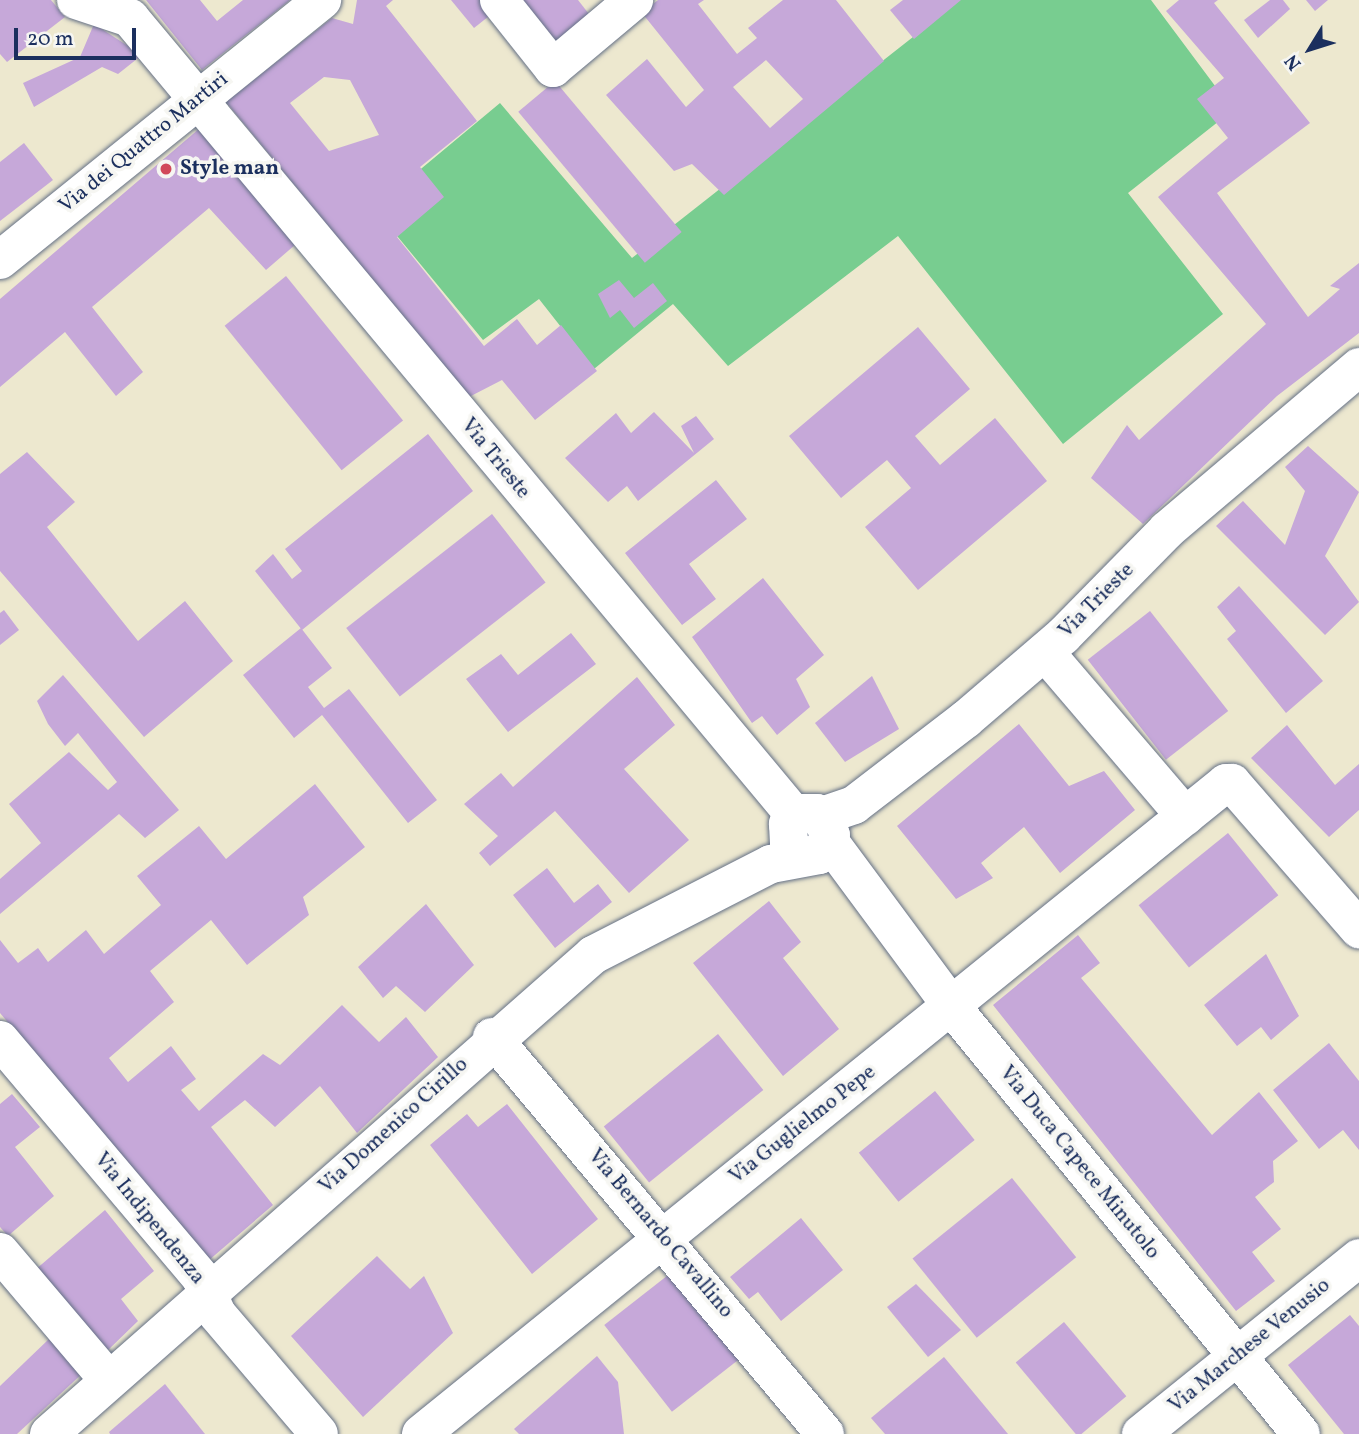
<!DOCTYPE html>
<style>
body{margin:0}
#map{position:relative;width:1359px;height:1434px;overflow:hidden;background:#ede8cf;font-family:Vollkorn,serif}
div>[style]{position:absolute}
.green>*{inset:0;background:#78cd90}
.building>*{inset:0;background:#c6a8d9;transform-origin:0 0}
.roads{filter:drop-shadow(0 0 2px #647086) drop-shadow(0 0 2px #647086)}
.minor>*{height:38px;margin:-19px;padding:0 19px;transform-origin:19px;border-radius:19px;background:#fff}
.dots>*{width:19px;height:19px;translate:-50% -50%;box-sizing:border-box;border:4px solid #f6f6f2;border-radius:50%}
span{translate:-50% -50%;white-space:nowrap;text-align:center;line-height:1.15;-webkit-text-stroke:7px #f6f6f2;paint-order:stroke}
.street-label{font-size:21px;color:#1b2f5e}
.poi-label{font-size:21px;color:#1b2f5e;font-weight:700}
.left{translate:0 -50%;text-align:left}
.north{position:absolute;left:1275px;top:14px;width:70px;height:70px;-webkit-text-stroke:5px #f6f6f2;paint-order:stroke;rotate:232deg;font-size:19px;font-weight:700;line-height:28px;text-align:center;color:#1b2f5e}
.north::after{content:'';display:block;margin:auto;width:24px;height:32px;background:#1b2f5e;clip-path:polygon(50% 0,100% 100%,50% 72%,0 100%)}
.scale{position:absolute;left:14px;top:28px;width:122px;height:32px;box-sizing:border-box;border:4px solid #1b2f5e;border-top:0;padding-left:9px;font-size:21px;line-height:24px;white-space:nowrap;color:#1b2f5e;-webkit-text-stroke:5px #f6f6f2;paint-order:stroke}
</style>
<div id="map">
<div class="green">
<i style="clip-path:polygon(960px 0,1151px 0,1233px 110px,1128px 193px,1223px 314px,1063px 444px,898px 236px,728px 366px,673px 304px,594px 369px,539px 299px,483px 340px,393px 231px,416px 173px,500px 103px,632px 258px)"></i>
</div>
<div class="building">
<i style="clip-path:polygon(0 0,51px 0,65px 17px,7px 62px,0 54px)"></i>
<i style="clip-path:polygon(146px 0,200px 0,217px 21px,243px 0,290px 0,202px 70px)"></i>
<i style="clip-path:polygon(evenodd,357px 0,393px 0,386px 6px,477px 121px,420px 167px,444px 197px,397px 237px,484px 346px,517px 319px,537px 345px,561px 325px,597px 371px,535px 420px,502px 380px,469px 397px,226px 102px,332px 18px,353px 24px,357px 0,324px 77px,350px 80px,379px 135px,329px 151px,290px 103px,324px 77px)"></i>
<i style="clip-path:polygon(451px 0,498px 0,503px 5px,474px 28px)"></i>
<i style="clip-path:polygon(522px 0,578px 0,596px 23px,561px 49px)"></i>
<i style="clip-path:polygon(evenodd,658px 0,704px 0,698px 4px,737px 54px,757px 38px,748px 28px,783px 0,836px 0,884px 61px,724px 195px,692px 164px,674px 171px,606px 95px,647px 59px,686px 107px,704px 90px,642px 13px,658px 0,766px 60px,803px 99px,770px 128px,733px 87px,766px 60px)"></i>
<i style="clip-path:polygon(903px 0,961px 0,914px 39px,890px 10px)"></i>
<i style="clip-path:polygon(1179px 0,1218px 0,1214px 3px,1310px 123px,1217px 193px,1308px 317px,1340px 289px,1330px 286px,1359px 263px,1359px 333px,1277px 396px,1143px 524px,1091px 478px,1127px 425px,1139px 440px,1266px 324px,1158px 197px,1228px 138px,1197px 99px,1224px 78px,1166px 11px)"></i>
<i style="clip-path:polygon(1270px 0,1283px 0,1290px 9px,1258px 38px,1244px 20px)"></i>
<i style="clip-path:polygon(1306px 0,1328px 0,1315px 11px)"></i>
<i style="clip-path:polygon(94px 24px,142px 55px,118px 74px,102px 67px,34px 107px,23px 83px,80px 57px)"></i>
<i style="left:555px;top:81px;width:197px;height:48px;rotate:50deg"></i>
<i style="clip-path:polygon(200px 128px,303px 238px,266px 270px,209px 208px,92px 307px,143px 372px,116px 396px,65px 332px,0 387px,0 299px)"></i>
<i style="clip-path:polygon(24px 143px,53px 180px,0 221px,0 162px)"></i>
<i style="left:286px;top:276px;width:186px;height:79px;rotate:51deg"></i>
<i style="clip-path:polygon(619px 280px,634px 298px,653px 283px,667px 301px,634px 328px,620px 310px,610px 318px,598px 294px)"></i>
<i style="clip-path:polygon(918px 327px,970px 389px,915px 436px,940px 465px,995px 418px,1047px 481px,918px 590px,865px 527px,911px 488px,887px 460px,841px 498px,789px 436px)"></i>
<i style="clip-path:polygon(654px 412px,694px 453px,681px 426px,696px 416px,714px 439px,638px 501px,627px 486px,608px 502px,565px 458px,616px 413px,631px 433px)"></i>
<i style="clip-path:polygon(428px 434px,473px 491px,302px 630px,255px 571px,273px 554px,292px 579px,302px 571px,285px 549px)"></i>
<i style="clip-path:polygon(1308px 446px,1359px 492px,1325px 556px,1359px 602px,1325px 635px,1216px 526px,1243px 501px,1285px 545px,1305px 491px,1285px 467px)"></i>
<i style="clip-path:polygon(27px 452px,75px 502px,47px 527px,138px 641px,185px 601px,233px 661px,144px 737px,0 571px,0 474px)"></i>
<i style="clip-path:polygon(716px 480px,747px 519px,689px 564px,716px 599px,682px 625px,625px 553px)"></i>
<i style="left:492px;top:514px;width:87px;height:185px;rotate:52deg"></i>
<i style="clip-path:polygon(763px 578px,824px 655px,796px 679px,810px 707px,777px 735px,762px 716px,752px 723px,692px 637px)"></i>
<i style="clip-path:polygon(1239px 586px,1323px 681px,1286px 713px,1227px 639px,1236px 631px,1217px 607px)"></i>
<i style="clip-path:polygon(4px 610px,19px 630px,0 645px,0 613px)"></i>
<i style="left:1150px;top:611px;width:127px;height:79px;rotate:52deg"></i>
<i style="clip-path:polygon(301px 628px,332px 668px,308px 687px,324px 708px,349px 689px,437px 800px,408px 823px,322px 715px,294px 738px,243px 675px)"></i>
<i style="clip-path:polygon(571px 633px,596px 664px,508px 732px,466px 679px,501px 654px,518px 675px)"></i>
<i style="clip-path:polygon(63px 675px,179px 810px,145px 838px,119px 814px,0 914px,0 879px,41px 843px,9px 804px,69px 752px,108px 790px,117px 782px,78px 733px,65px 746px,48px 724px,37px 701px)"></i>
<i style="clip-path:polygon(872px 676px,899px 729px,845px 762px,815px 723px)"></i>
<i style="clip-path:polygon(637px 677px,675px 725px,624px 769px,689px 840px,629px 893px,555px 811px,490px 866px,479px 853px,498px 836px,464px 804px,501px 773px,513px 787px)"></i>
<i style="clip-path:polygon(1019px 724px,1069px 786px,1104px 771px,1135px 810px,1060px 873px,1024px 827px,981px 863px,993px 878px,956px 899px,897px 826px)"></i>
<i style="clip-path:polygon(1287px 725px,1335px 785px,1359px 764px,1359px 810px,1329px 837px,1251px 758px)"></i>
<i style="clip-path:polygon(315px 784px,365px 847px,303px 897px,309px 915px,247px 965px,211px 920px,150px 971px,174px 1002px,109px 1058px,128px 1082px,171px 1046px,196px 1079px,181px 1090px,199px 1111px,263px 1054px,280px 1065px,342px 1005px,379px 1042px,406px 1017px,438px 1057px,357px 1133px,320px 1086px,275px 1127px,245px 1100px,211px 1127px,273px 1205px,208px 1261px,0 1013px,0 940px,18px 963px,38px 948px,48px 962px,86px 930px,104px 954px,161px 905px,137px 876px,199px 826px,226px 859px)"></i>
<i style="left:1228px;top:833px;width:80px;height:115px;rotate:51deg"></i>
<i style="clip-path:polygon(547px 868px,574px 903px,598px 884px,612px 902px,555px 948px,513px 895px)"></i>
<i style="clip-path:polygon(769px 901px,801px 942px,783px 958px,839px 1029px,783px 1076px,693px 963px)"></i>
<i style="clip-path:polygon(426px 904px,474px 965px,425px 1012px,396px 986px,383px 998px,358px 967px)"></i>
<i style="clip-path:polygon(1078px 935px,1100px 963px,1081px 978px,1212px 1135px,1259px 1092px,1298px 1141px,1273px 1161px,1274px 1182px,1255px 1197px,1281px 1229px,1252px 1252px,1275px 1281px,1236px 1311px,993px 1005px)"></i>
<i style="clip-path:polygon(1266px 954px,1299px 1016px,1271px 1040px,1261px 1027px,1237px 1046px,1204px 1005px)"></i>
<i style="left:718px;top:1034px;width:72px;height:147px;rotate:51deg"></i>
<i style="clip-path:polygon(1329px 1043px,1359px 1081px,1359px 1150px,1343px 1130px,1319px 1149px,1273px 1090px)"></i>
<i style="left:935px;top:1091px;width:63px;height:98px;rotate:51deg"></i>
<i style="clip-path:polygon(12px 1094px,40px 1127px,15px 1147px,54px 1196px,8px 1236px,0 1227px,0 1104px)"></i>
<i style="clip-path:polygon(507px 1104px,598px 1219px,532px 1274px,430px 1145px,467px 1114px,478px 1127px)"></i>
<i style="left:1012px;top:1178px;width:102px;height:128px;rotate:51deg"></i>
<i style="clip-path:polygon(105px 1210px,154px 1271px,121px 1299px,138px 1321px,107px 1351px,35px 1270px)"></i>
<i style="clip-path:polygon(801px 1218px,843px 1270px,781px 1321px,758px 1292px,749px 1299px,730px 1277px)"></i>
<i style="clip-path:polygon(377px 1256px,410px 1289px,424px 1276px,453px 1333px,363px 1417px,291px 1336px)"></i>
<i style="left:672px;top:1272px;width:110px;height:86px;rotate:52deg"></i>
<i style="clip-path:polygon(916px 1284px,961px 1330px,928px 1357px,887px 1307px)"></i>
<i style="clip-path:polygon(1350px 1315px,1359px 1326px,1359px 1434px,1344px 1434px,1288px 1365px)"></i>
<i style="left:1064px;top:1322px;width:97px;height:63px;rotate:50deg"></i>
<i style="clip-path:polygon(50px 1338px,84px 1372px,17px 1434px,0 1434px,0 1386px)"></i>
<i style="clip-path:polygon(597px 1356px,618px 1382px,624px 1434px,519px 1434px,514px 1429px)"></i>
<i style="clip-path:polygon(944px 1357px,1008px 1434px,885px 1434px,871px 1418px)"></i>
<i style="clip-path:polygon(165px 1384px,205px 1434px,110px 1434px,109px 1432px)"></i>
</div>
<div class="roads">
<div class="minor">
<i style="left:76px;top:0;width:57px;rotate:18.4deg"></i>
<i style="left:130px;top:18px;width:1039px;rotate:50.19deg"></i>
<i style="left:499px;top:0;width:87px;rotate:51.5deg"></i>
<i style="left:553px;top:68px;width:106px;rotate:-40deg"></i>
<i style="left:0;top:260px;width:414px;rotate:-38.9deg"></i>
<i style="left:1045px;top:652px;width:216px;rotate:49.5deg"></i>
<i style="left:822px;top:816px;width:34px;rotate:-19deg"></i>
<i style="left:854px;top:805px;width:141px;rotate:-37.5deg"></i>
<i style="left:966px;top:719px;width:128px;rotate:-40.6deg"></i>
<i style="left:1063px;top:636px;width:148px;rotate:-45.5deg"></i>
<i style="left:1167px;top:530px;width:252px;rotate:-40.3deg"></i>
<i style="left:830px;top:842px;width:205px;rotate:53.5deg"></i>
<i style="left:952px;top:1007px;width:551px;rotate:50.74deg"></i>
<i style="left:492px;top:1037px;width:518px;rotate:50.01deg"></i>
<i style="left:0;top:1040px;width:312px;rotate:49.8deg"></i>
<i style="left:201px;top:1278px;width:39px;rotate:66deg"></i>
<i style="left:217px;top:1314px;width:157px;rotate:49.6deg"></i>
<i style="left:0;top:1252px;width:162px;rotate:49.7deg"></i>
<i style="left:49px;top:1434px;width:725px;rotate:-41.36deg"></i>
<i style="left:593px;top:955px;width:200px;rotate:-27.1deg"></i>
<i style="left:771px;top:864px;width:49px;rotate:-10.6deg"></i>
<i style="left:819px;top:855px;width:23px;rotate:-59deg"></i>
<i style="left:831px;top:835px;width:26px;rotate:-122deg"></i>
<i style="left:817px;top:813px;width:15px;rotate:180deg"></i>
<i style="left:802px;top:813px;width:18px;rotate:142deg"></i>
<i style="left:788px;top:824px;width:22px;rotate:87deg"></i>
<i style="left:789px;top:846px;width:17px;rotate:36deg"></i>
<i style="left:421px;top:1434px;width:1035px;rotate:-38.96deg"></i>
<i style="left:1226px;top:783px;width:6px"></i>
<i style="left:1232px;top:783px;width:194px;rotate:49deg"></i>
<i style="left:1141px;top:1434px;width:280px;rotate:-38.9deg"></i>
</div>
</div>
<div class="dots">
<i style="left:166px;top:169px;background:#d1495b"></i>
</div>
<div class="street-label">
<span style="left:144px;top:143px;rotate:-39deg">Via dei Quattro Martiri</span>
<span style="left:495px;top:459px;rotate:51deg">Via Trieste</span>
<span style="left:1097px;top:601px;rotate:-45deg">Via Trieste</span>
<span style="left:803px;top:1125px;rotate:-38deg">Via Guglielmo Pepe</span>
<span style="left:394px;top:1126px;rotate:-42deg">Via Domenico Cirillo</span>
<span style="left:1079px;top:1163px;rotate:51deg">Via Duca Capece Minutolo</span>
<span style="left:149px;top:1219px;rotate:51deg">Via Indipendenza</span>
<span style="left:660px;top:1234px;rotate:50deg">Via Bernardo Cavallino</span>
<span style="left:1250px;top:1346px;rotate:-39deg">Via Marchese Venusio</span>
</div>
<div class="poi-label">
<span class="left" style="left:180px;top:169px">Style man</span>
</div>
<div class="north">N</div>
<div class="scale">20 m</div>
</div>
